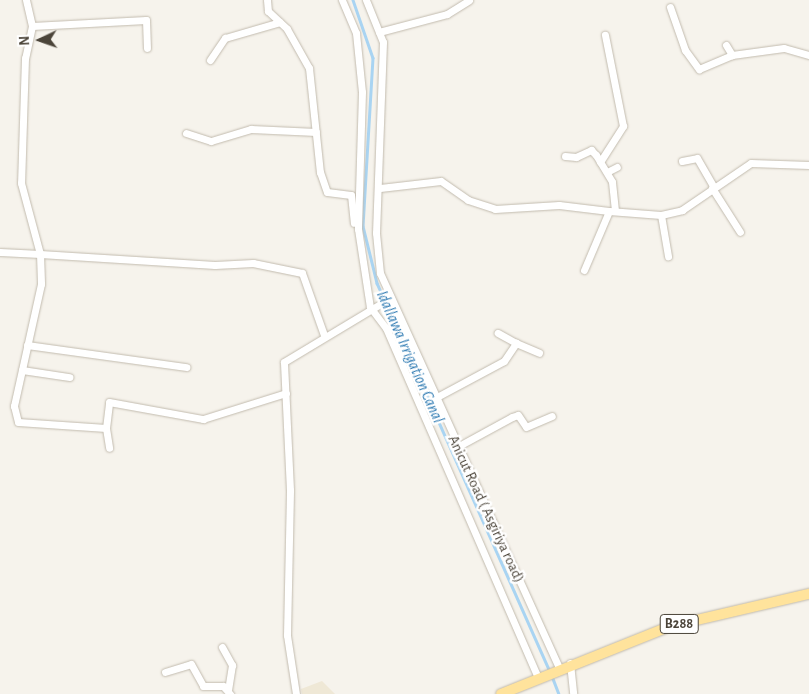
<!DOCTYPE html>
<style>
body{margin:0}
#map{position:relative;width:809px;height:694px;overflow:hidden;background:#f6f3ec;font-family:"Alegreya Sans",sans-serif}
div>[style]{position:absolute}
.education>*{inset:0;background:#efe8d6}
.stream>*{height:2.5px;margin:-1.25px;padding:0 1.25px;transform-origin:1.25px;border-radius:1.25px;background:#a9d4f2}
.roads{filter:drop-shadow(0 0 1px #c2bbae) drop-shadow(0 0 1px #c2bbae)}
.street>*{height:7px;margin:-3.5px;padding:0 3.5px;transform-origin:3.5px;border-radius:3.5px;background:#fff}
.primary>*{height:10px;margin:-5px;padding:0 5px;transform-origin:5px;border-radius:5px;background:#ffe39c}
span{translate:-50% -50%;white-space:nowrap;text-align:center;line-height:1.15;-webkit-text-stroke:5px #fff;paint-order:stroke}
.shield-label span{padding:1px 4px;background:#fff;border:1px solid;border-radius:4px;-webkit-text-stroke-width:0}
.shield-label{font-size:14px;color:#4b4439;font-weight:700}
.street-label{font-size:15px;color:#4b4439}
.water-label{font-size:16px;color:#2e7ab2;font-style:italic}
.north{position:absolute;left:15px;top:15px;width:50px;height:50px;-webkit-text-stroke:4px #fff;paint-order:stroke;rotate:267deg;font-size:14px;font-weight:700;line-height:20px;text-align:center;color:#4b4439}
.north::after{content:'';display:block;margin:auto;width:18px;height:22px;background:#4b4439;clip-path:polygon(50% 0,100% 100%,50% 72%,0 100%)}
</style>
<div id="map">
<div class="education">
<i style="clip-path:polygon(322px 681px,335px 694px,302px 694px,301px 689px)"></i>
</div>
<div class="stream">
<i style="left:353px;top:0;width:61px;rotate:71deg"></i>
<i style="left:373px;top:58px;width:168px;rotate:93.4deg"></i>
<i style="left:363px;top:226px;width:59px;rotate:76.2deg"></i>
<i style="left:377px;top:283px;width:425px;rotate:66deg"></i>
<i style="left:552px;top:676px;width:19px;rotate:69deg"></i>
</div>
<div class="roads">
<div class="street">
<i style="left:26px;top:0;width:27px;rotate:77deg"></i>
<i style="left:32px;top:26px;width:33px;rotate:102deg"></i>
<i style="left:25px;top:58px;width:125px;rotate:91.8deg"></i>
<i style="left:21px;top:183px;width:73px;rotate:75deg"></i>
<i style="left:40px;top:254px;width:175px;rotate:3.6deg"></i>
<i style="left:215px;top:265px;width:38px;rotate:-3deg"></i>
<i style="left:253px;top:263px;width:50px;rotate:11.5deg"></i>
<i style="left:302px;top:273px;width:66px;rotate:70.5deg"></i>
<i style="left:267px;top:0;width:11px;rotate:85deg"></i>
<i style="left:268px;top:11px;width:26px;rotate:43deg"></i>
<i style="left:287px;top:29px;width:45px;rotate:60.6deg"></i>
<i style="left:309px;top:68px;width:105px;rotate:84deg"></i>
<i style="left:320px;top:172px;width:21px;rotate:71deg"></i>
<i style="left:327px;top:192px;width:24px;rotate:7deg"></i>
<i style="left:351px;top:195px;width:28px;rotate:84deg"></i>
<i style="left:342px;top:0;width:36px;rotate:67deg"></i>
<i style="left:356px;top:33px;width:59px;rotate:84.2deg"></i>
<i style="left:362px;top:92px;width:137px;rotate:91.7deg"></i>
<i style="left:358px;top:229px;width:79px;rotate:81.3deg"></i>
<i style="left:370px;top:307px;width:26px;rotate:53deg"></i>
<i style="left:386px;top:328px;width:382px;rotate:66.5deg"></i>
<i style="left:366px;top:0;width:45px;rotate:68deg"></i>
<i style="left:383px;top:42px;width:191px;rotate:92.1deg"></i>
<i style="left:376px;top:233px;width:40px;rotate:84.3deg"></i>
<i style="left:380px;top:273px;width:434px;rotate:65.6deg"></i>
<i style="left:670px;top:7px;width:46px;rotate:70.8deg"></i>
<i style="left:685px;top:50px;width:24px;rotate:54deg"></i>
<i style="left:699px;top:69px;width:36px;rotate:-23deg"></i>
<i style="left:732px;top:55px;width:52px;rotate:-7.7deg"></i>
<i style="left:784px;top:48px;width:26px;rotate:16deg"></i>
<i style="left:32px;top:26px;width:114px;rotate:-3deg"></i>
<i style="left:146px;top:20px;width:28px;rotate:88deg"></i>
<i style="left:379px;top:32px;width:70px;rotate:-14.8deg"></i>
<i style="left:447px;top:14px;width:26px;rotate:-32deg"></i>
<i style="left:726px;top:45px;width:12px;rotate:59deg"></i>
<i style="left:210px;top:60px;width:27px;rotate:-56deg"></i>
<i style="left:225px;top:38px;width:57px;rotate:-16.2deg"></i>
<i style="left:186px;top:133px;width:26px;rotate:18deg"></i>
<i style="left:211px;top:141px;width:42px;rotate:-16.7deg"></i>
<i style="left:251px;top:129px;width:65px;rotate:2.6deg"></i>
<i style="left:565px;top:156px;width:11px;rotate:5deg"></i>
<i style="left:576px;top:157px;width:17px;rotate:-25deg"></i>
<i style="left:591px;top:150px;width:7px;rotate:45deg"></i>
<i style="left:596px;top:155px;width:31px;rotate:59deg"></i>
<i style="left:612px;top:182px;width:27px;rotate:84deg"></i>
<i style="left:682px;top:161px;width:15px;rotate:-11deg"></i>
<i style="left:697px;top:158px;width:34px;rotate:60deg"></i>
<i style="left:600px;top:162px;width:43px;rotate:-57.4deg"></i>
<i style="left:623px;top:126px;width:93px;rotate:-101.2deg"></i>
<i style="left:607px;top:172px;width:11px;rotate:-27deg"></i>
<i style="left:380px;top:188px;width:61px;rotate:-6.5deg"></i>
<i style="left:441px;top:181px;width:33px;rotate:35deg"></i>
<i style="left:468px;top:200px;width:28px;rotate:18deg"></i>
<i style="left:495px;top:209px;width:64px;rotate:-3.6deg"></i>
<i style="left:559px;top:205px;width:50px;rotate:6.8deg"></i>
<i style="left:712px;top:188px;width:52px;rotate:57.5deg"></i>
<i style="left:609px;top:211px;width:52px;rotate:4.4deg"></i>
<i style="left:661px;top:215px;width:22px;rotate:-13deg"></i>
<i style="left:682px;top:210px;width:83px;rotate:-34.3deg"></i>
<i style="left:751px;top:163px;width:58px;rotate:2deg"></i>
<i style="left:661px;top:215px;width:42px;rotate:80.3deg"></i>
<i style="left:0;top:252px;width:40px;rotate:2.9deg"></i>
<i style="left:40px;top:254px;width:30px;rotate:88deg"></i>
<i style="left:41px;top:284px;width:125px;rotate:102.5deg"></i>
<i style="left:14px;top:406px;width:16px;rotate:76deg"></i>
<i style="left:18px;top:422px;width:88px;rotate:3.9deg"></i>
<i style="left:106px;top:428px;width:26px;rotate:-83deg"></i>
<i style="left:109px;top:402px;width:96px;rotate:10.3deg"></i>
<i style="left:203px;top:419px;width:87px;rotate:-17.4deg"></i>
<i style="left:584px;top:270px;width:64px;rotate:-67deg"></i>
<i style="left:516px;top:343px;width:25px;rotate:23deg"></i>
<i style="left:27px;top:345px;width:161px;rotate:7.9deg"></i>
<i style="left:22px;top:370px;width:48px;rotate:8.5deg"></i>
<i style="left:435px;top:398px;width:78px;rotate:-28.2deg"></i>
<i style="left:504px;top:361px;width:22px;rotate:-56deg"></i>
<i style="left:516px;top:343px;width:21px;rotate:-151deg"></i>
<i style="left:106px;top:428px;width:20px;rotate:81deg"></i>
<i style="left:457px;top:447px;width:63px;rotate:-28.6deg"></i>
<i style="left:512px;top:417px;width:6px;rotate:-18deg"></i>
<i style="left:518px;top:415px;width:14px;rotate:56deg"></i>
<i style="left:526px;top:427px;width:28px;rotate:-23deg"></i>
<i style="left:222px;top:647px;width:21px;rotate:61deg"></i>
<i style="left:232px;top:665px;width:25px;rotate:99deg"></i>
<i style="left:570px;top:663px;width:31px;rotate:84deg"></i>
<i style="left:165px;top:672px;width:27px;rotate:-17deg"></i>
<i style="left:191px;top:664px;width:25px;rotate:61deg"></i>
<i style="left:203px;top:686px;width:20px"></i>
<i style="left:223px;top:686px;width:11px;rotate:49deg"></i>
<i style="left:296px;top:694px;width:60px;rotate:-98.7deg"></i>
<i style="left:287px;top:635px;width:145px;rotate:-88.8deg"></i>
<i style="left:290px;top:490px;width:128px;rotate:-92.7deg"></i>
<i style="left:284px;top:362px;width:124px;rotate:-31.1deg"></i>
</div>
<div class="primary">
<i style="left:501px;top:694px;width:183px;rotate:-21.8deg"></i>
<i style="left:671px;top:626px;width:142px;rotate:-13.1deg"></i>
</div>
</div>
<div class="shield-label">
<span style="left:679px;top:624px">B288</span>
</div>
<div class="street-label">
<span style="left:486px;top:509px;rotate:65deg">Anicut Road ( Asgiriya road)</span>
</div>
<div class="water-label">
<span style="left:410px;top:357px;rotate:66deg">Idallawa Irrigation Canal</span>
</div>
<div class="north">N</div>
</div>
